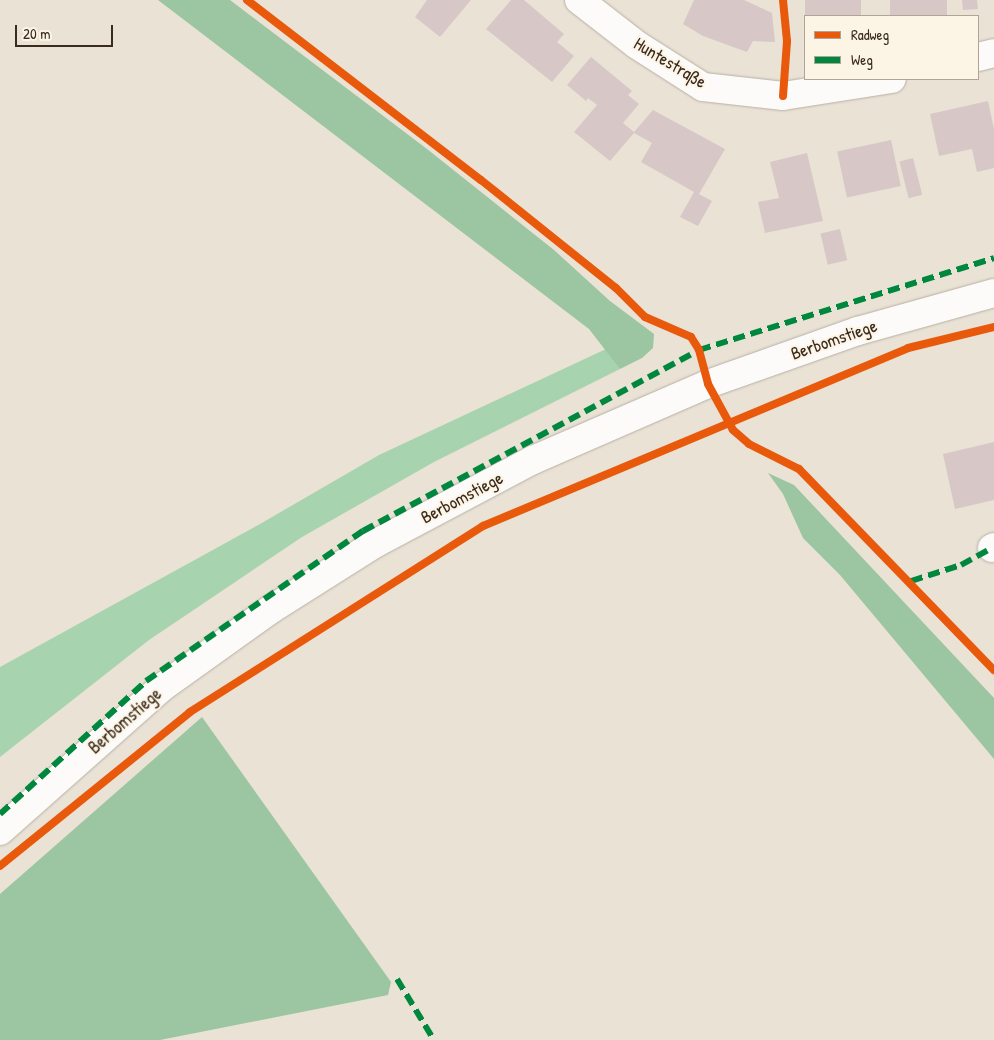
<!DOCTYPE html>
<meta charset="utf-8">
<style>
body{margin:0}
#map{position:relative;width:994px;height:1040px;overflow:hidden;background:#eae2d4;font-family:"Patrick Hand",sans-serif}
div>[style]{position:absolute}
.green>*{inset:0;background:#a7d4ae}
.forest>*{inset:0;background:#9cc5a2}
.building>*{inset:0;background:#d7c8c7;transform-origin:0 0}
.roads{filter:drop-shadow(0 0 1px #b6b0a6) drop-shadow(0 0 1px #b6b0a6)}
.minor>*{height:28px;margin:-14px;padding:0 14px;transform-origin:14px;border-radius:14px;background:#fcfbf9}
.quiet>*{height:6px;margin-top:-3px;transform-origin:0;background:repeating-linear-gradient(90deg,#00873e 0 12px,transparent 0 18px)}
.cycleway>*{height:8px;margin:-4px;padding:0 4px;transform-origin:4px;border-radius:4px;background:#e8590c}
span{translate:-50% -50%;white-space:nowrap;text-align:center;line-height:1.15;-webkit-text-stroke:4px #fcf5e5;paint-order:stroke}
.street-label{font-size:18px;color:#3b2a1e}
.legend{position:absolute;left:804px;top:15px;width:175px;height:65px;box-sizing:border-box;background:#fcf5e5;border:1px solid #afa495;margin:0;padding:6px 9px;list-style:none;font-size:15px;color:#3b2a1e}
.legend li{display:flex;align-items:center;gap:10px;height:25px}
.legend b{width:25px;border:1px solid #afa495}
.scale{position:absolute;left:15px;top:25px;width:98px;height:22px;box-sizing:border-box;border:2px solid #3b2a1e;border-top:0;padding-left:6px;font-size:15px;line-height:18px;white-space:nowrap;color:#3b2a1e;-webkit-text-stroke:4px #fcf5e5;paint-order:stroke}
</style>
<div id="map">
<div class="green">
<i style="clip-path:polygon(606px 349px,620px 369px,434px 462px,302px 537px,149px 640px,0 757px,0 667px,260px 524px,379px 455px)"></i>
</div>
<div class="forest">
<i style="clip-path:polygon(158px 0,230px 0,427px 149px,554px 250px,610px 301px,654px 334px,653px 348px,642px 358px,620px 369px,589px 329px)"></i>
<i style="clip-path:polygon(768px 473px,794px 485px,994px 698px,994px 759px,840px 575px,803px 538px,783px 494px)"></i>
<i style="clip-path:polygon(202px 717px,391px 982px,388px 995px,160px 1040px,0 1040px,0 894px)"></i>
</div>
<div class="building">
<i style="clip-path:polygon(427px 0,471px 0,440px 37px,415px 17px)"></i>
<i style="clip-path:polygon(511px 0,524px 0,564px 34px,557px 42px,574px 56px,552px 82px,486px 29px)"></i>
<i style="clip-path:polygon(694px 0,744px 0,772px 13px,775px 42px,753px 41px,747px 52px,703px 36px,683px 24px)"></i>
<i style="left:805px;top:0;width:56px;height:16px"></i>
<i style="left:890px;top:0;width:57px;height:16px"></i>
<i style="clip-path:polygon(962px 0,977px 0,978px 9px,963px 10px)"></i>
<i style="clip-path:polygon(591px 57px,632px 91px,628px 95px,639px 104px,623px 123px,634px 132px,653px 110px,725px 149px,699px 194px,712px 201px,698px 226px,680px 217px,694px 192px,641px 162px,652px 143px,634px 133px,610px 161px,574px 132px,597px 105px,588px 98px,586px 101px,567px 85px)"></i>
<i style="clip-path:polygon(988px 101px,994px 129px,994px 168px,977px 172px,972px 149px,939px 156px,930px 114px)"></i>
<i style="left:891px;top:140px;width:47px;height:55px;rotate:78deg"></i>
<i style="clip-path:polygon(807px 153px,823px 221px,765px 233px,758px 202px,779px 198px,770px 162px)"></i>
<i style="left:913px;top:158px;width:38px;height:14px;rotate:76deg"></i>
<i style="left:840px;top:229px;width:32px;height:20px;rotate:77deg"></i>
<i style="clip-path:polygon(994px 442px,994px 500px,955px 509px,943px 454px)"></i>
</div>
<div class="roads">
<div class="minor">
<i style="left:579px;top:0;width:73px;rotate:37.8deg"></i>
<i style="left:637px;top:45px;width:78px;rotate:32.5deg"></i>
<i style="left:703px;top:87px;width:81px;rotate:6.4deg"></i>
<i style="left:783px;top:96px;width:110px;rotate:-8.9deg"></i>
<i style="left:978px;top:57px;width:16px;rotate:-14deg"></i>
<i style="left:992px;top:548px;width:2px;rotate:-27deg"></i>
<i style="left:0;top:831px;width:215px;rotate:-41.6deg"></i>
<i style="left:161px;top:688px;width:134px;rotate:-35.6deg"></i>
<i style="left:270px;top:610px;width:125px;rotate:-32.3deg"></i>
<i style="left:376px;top:543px;width:178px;rotate:-27.9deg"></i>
<i style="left:533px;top:460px;width:191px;rotate:-23.5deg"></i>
<i style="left:708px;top:384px;width:159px;rotate:-19.5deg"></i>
<i style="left:858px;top:331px;width:141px;rotate:-15.6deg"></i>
</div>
</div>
<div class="quiet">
<i style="left:911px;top:581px;width:52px;rotate:-17.7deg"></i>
<i style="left:961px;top:565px;width:35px;rotate:-29deg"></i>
<i style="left:0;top:814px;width:197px;rotate:-42.3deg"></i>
<i style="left:146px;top:681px;width:264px;rotate:-34.7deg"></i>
<i style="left:363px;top:531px;width:382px;rotate:-28.3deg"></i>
<i style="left:699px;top:350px;width:309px;rotate:-17.3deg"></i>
<i style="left:397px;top:979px;width:71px;rotate:58.8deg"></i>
</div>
<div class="cycleway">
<i style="left:247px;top:0;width:295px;rotate:37.6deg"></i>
<i style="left:481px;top:180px;width:173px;rotate:38.7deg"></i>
<i style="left:616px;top:288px;width:41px;rotate:45deg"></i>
<i style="left:645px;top:317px;width:50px;rotate:23.5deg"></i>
<i style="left:691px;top:337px;width:15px;rotate:58deg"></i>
<i style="left:699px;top:350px;width:35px;rotate:75deg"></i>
<i style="left:708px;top:384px;width:52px;rotate:61.5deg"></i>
<i style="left:733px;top:430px;width:21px;rotate:41deg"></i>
<i style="left:749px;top:444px;width:56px;rotate:26.6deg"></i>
<i style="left:799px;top:469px;width:280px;rotate:45.9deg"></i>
<i style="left:783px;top:96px;width:55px;rotate:-85.8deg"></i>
<i style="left:787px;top:41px;width:41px;rotate:-95.6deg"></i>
<i style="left:0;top:866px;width:245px;rotate:-39deg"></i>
<i style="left:190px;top:712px;width:347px;rotate:-32.4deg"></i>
<i style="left:483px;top:526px;width:461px;rotate:-22.7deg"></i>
<i style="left:908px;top:348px;width:89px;rotate:-13.7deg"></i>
</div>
<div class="street-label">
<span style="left:670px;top:63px;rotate:31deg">Huntestraße</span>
<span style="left:834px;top:340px;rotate:-19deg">Berbomstiege</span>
<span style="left:462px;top:498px;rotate:-28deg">Berbomstiege</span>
<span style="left:125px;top:721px;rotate:-41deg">Berbomstiege</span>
</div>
<ul class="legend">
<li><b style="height:6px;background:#e8590c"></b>Radweg</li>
<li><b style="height:6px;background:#00873e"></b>Weg</li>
</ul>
<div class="scale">20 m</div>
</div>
